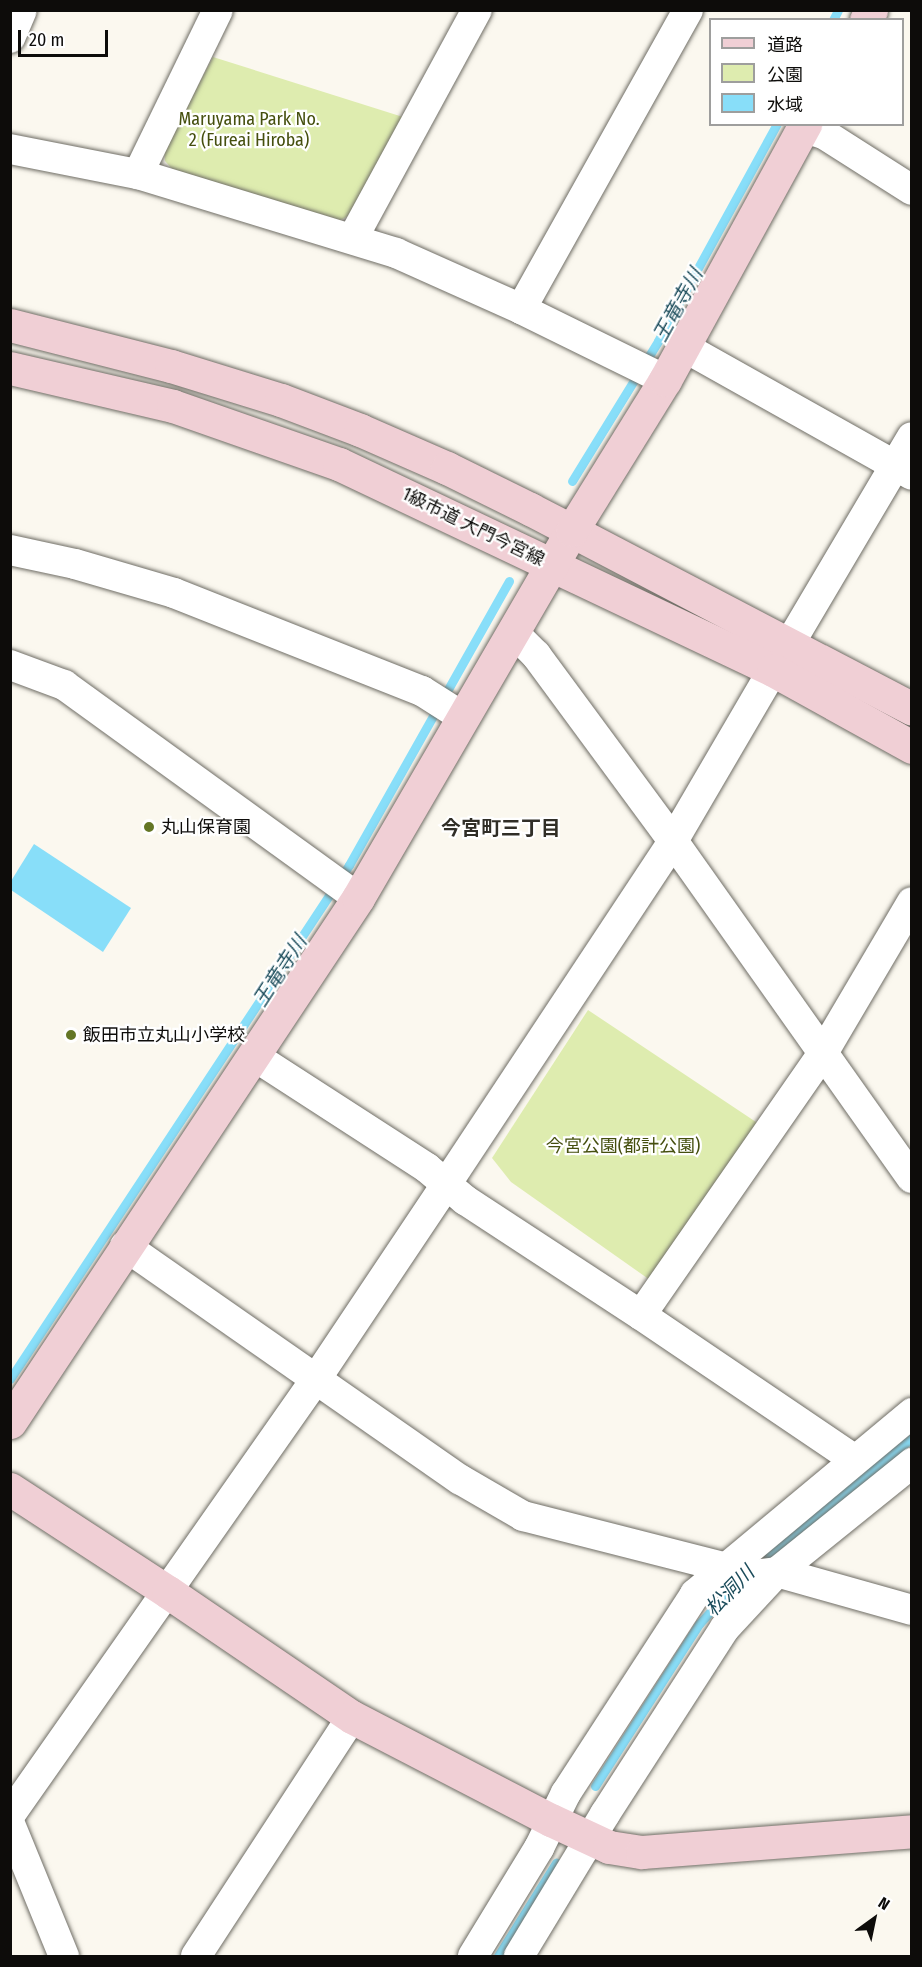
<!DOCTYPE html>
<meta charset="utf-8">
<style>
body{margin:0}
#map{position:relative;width:922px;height:1967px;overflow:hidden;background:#fbf8ef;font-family:"Fira Sans Condensed","Noto Sans JP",sans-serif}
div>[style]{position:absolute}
.green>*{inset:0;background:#deecaf}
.water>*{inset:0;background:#88def9}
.stream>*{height:9px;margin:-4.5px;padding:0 4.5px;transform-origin:4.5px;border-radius:4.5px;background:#88def9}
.roads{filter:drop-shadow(0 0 2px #6f6d65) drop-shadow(0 0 2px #6f6d65)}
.street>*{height:30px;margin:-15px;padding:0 15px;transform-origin:15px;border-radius:15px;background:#fff}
.secondary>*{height:33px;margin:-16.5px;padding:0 16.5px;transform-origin:16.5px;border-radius:16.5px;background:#f0cfd5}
.dots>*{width:16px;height:16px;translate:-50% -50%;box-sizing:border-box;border:3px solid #fff;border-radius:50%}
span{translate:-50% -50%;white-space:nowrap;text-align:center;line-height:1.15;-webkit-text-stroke:4.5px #fff;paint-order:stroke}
.park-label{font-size:18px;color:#454f0e}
.street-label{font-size:18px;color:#0d0c0a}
.poi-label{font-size:18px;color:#0d0c0a}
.left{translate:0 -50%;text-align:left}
.water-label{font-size:20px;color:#1b4c5b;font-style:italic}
.neighbourhood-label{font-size:20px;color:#302e27;font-weight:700}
.frame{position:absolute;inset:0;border:12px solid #0d0c0a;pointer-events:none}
.legend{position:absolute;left:709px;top:18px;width:195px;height:108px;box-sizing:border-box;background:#fff;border:2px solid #9e9e9d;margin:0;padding:8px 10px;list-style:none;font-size:18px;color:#0d0c0a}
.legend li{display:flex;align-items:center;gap:12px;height:30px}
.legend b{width:30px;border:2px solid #9e9e9d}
.north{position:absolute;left:844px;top:1889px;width:60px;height:60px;-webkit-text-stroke:4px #fff;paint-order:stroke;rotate:33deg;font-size:16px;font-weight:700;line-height:24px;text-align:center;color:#0d0c0a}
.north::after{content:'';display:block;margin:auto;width:21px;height:27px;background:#0d0c0a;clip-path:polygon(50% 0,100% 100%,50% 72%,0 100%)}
.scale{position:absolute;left:18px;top:30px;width:90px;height:27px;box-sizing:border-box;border:3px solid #0d0c0a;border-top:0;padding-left:8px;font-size:18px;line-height:21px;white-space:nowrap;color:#0d0c0a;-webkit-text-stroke:4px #fff;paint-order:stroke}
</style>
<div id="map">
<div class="green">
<i style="clip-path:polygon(213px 57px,403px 117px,348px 216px,339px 221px,172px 169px,165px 161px,164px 150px)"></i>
<i style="clip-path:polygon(588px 1010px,759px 1124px,650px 1280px,511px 1182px,492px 1158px)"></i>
</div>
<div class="water">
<i style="clip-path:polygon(34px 844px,131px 908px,103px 952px,11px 890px,11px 881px)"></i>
</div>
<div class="stream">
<i style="left:833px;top:20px;width:11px;rotate:-63deg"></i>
<i style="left:572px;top:481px;width:164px;rotate:-58.4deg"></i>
<i style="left:658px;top:341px;width:247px;rotate:-61.3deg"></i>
<i style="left:10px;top:1379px;width:616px;rotate:-56.59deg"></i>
<i style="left:349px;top:865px;width:326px;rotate:-60.6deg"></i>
<i style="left:753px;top:1567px;width:205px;rotate:-39.1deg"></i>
<i style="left:595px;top:1786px;width:193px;rotate:-57.3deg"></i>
<i style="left:699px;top:1624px;width:62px;rotate:-47.6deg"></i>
<i style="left:498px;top:1956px;width:110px;rotate:-58.1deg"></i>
</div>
<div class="roads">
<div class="street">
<i style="left:10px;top:38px;width:30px;rotate:-67deg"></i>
<i style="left:804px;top:128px;width:21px;rotate:17deg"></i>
<i style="left:824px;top:134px;width:104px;rotate:32.5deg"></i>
<i style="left:10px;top:149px;width:130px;rotate:11.1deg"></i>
<i style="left:138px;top:174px;width:270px;rotate:17deg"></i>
<i style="left:396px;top:253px;width:137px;rotate:24.1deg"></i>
<i style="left:521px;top:309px;width:161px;rotate:26.2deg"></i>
<i style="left:138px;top:174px;width:182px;rotate:-64deg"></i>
<i style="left:353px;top:238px;width:260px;rotate:-61.5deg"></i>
<i style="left:521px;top:309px;width:342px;rotate:-60.8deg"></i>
<i style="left:684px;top:347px;width:261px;rotate:29.3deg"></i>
<i style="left:10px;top:550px;width:66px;rotate:12.2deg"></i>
<i style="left:75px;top:564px;width:103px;rotate:16.3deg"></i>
<i style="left:174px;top:593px;width:267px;rotate:21.6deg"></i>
<i style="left:422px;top:691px;width:49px;rotate:32.4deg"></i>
<i style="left:513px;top:632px;width:33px;rotate:45deg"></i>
<i style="left:536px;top:655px;width:231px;rotate:53.6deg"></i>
<i style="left:673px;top:841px;width:413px;rotate:54.7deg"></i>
<i style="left:790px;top:643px;width:239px;rotate:-59.4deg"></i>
<i style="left:10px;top:665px;width:58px;rotate:20.3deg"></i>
<i style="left:64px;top:685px;width:363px;rotate:35.9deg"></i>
<i style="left:254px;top:1056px;width:206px;rotate:32.9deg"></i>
<i style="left:427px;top:1168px;width:50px;rotate:40.1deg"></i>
<i style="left:465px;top:1200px;width:210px;rotate:33.2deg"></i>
<i style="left:641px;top:1315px;width:258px;rotate:34.1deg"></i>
<i style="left:125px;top:1246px;width:409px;rotate:34.9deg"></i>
<i style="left:461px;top:1480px;width:72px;rotate:30.1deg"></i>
<i style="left:523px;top:1516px;width:238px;rotate:14.3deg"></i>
<i style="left:754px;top:1575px;width:23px;rotate:-7deg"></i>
<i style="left:777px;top:1572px;width:140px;rotate:15.7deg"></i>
<i style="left:641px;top:1315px;width:319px;rotate:-55.2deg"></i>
<i style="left:823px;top:1053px;width:175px;rotate:-59.5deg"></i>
<i style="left:10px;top:1815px;width:533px;rotate:-54.94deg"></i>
<i style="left:316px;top:1379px;width:236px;rotate:-56.2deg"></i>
<i style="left:447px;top:1183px;width:410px;rotate:-56.5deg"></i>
<i style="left:673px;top:841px;width:198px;rotate:-59.7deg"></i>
<i style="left:10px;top:1824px;width:143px;rotate:67.8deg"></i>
<i style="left:196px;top:1956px;width:285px;rotate:-56.9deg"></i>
<i style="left:473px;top:1956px;width:127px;rotate:-58.6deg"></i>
<i style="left:539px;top:1848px;width:61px;rotate:-63.9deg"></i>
<i style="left:566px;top:1793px;width:237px;rotate:-57deg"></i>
<i style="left:695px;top:1594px;width:283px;rotate:-39.8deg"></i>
<i style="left:519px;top:1956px;width:166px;rotate:-58.8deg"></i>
<i style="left:605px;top:1814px;width:221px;rotate:-57.2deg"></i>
<i style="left:725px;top:1628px;width:76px;rotate:-47.1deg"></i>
<i style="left:777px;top:1572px;width:174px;rotate:-38.9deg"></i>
</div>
<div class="secondary">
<i style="left:866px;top:20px;width:11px;rotate:-63deg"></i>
<i style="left:10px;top:325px;width:166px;rotate:14.3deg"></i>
<i style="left:171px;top:366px;width:115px;rotate:17.2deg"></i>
<i style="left:281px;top:400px;width:85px;rotate:20.8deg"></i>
<i style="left:360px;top:430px;width:95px;rotate:23.6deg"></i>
<i style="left:447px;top:468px;width:93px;rotate:26.3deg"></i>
<i style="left:530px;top:509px;width:431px;rotate:27.6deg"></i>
<i style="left:10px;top:368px;width:167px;rotate:13.1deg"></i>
<i style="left:173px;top:406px;width:176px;rotate:19.3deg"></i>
<i style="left:339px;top:464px;width:480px;rotate:25.4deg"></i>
<i style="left:773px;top:670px;width:159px;rotate:29deg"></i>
<i style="left:10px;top:1422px;width:629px;rotate:-56.41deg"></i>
<i style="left:358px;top:898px;width:426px;rotate:-59.8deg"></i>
<i style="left:572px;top:530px;width:176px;rotate:-58.2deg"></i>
<i style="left:665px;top:380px;width:292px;rotate:-61.3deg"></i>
<i style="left:10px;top:1489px;width:189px;rotate:33.1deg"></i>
<i style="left:168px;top:1592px;width:222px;rotate:34.2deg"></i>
<i style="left:352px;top:1717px;width:224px;rotate:27.4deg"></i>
<i style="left:551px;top:1820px;width:64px;rotate:25deg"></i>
<i style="left:609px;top:1847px;width:33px;rotate:9deg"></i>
<i style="left:642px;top:1852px;width:271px;rotate:-4.4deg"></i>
</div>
</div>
<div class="dots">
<i style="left:149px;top:827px;background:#647625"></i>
<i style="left:71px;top:1035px;background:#647625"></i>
</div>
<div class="park-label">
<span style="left:249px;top:130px">Maruyama Park No.<br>2 (Fureai Hiroba)</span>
<span style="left:623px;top:1146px">今宮公園(都計公園)</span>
</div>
<div class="street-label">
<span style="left:473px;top:527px;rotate:26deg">1級市道 大門今宮線</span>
</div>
<div class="poi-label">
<span class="left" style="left:161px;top:827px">丸山保育園</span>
<span class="left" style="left:83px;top:1035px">飯田市立丸山小学校</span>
</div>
<div class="water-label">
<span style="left:678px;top:305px;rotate:-61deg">王竜寺川</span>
<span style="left:280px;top:971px;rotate:-57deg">王竜寺川</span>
<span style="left:730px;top:1591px;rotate:-46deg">松洞川</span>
</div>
<div class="neighbourhood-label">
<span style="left:501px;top:828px">今宮町三丁目</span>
</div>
<div class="frame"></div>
<ul class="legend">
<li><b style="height:8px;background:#f0cfd5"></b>道路</li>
<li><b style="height:16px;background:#deecaf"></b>公園</li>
<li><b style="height:16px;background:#88def9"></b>水域</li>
</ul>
<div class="north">N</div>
<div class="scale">20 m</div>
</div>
